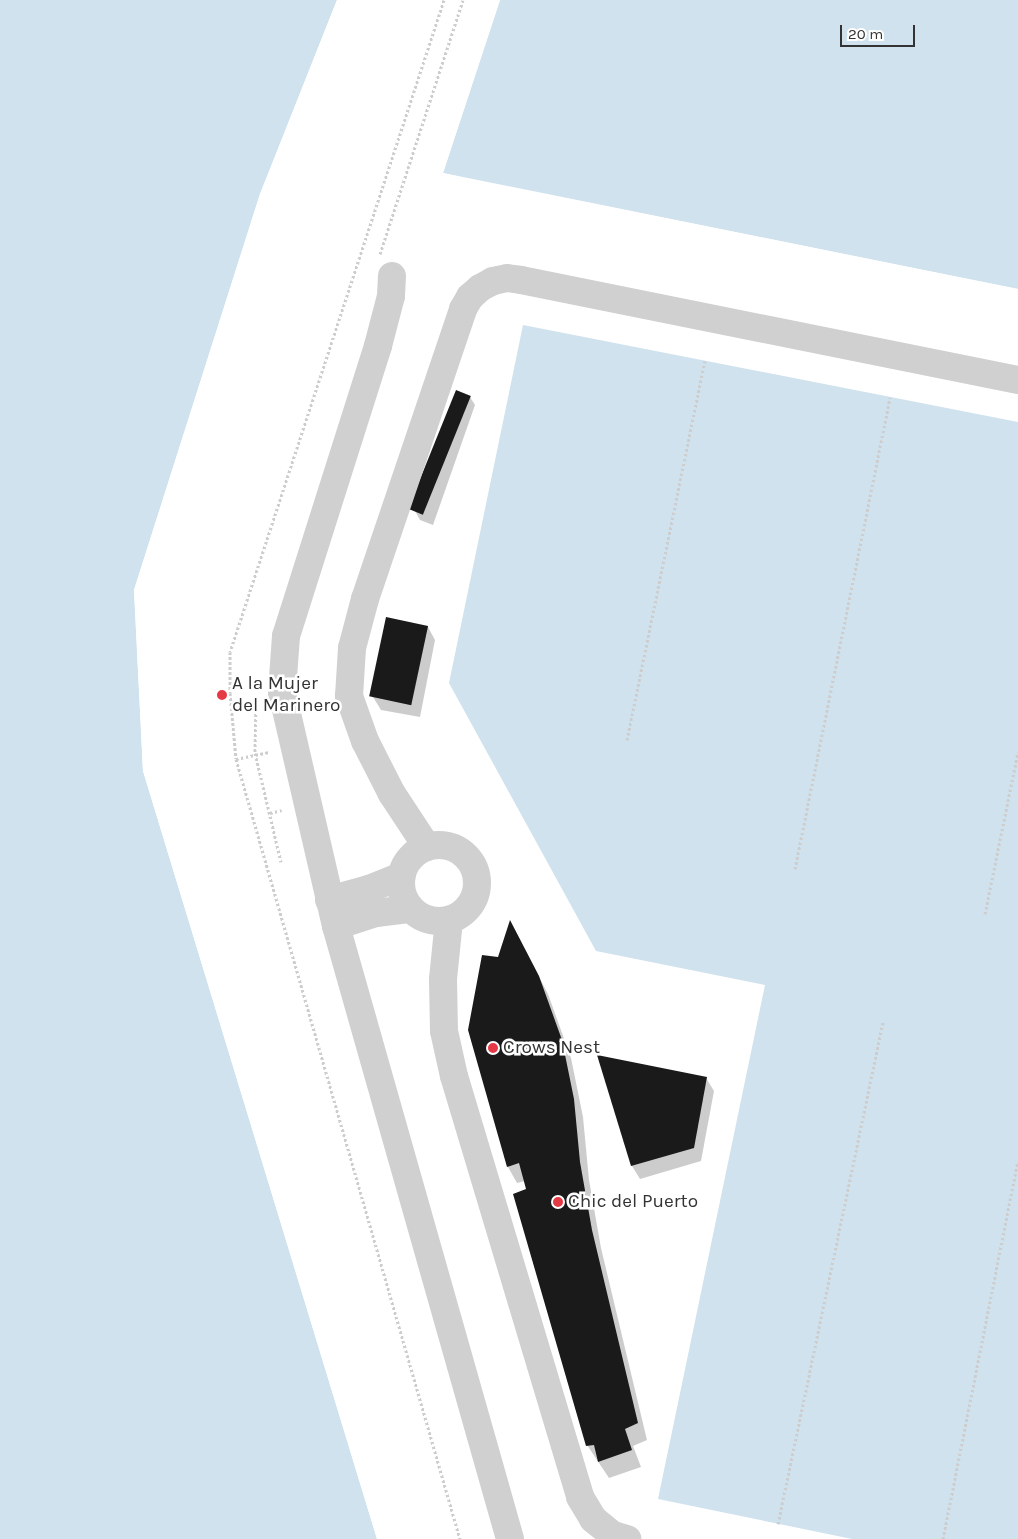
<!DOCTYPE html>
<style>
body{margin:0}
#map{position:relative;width:1018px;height:1539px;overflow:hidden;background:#fff;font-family:Karla,sans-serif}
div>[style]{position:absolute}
.water>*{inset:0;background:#cfe2ee}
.pier>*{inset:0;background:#fff}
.shadow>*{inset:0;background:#0003}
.building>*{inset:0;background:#1a1a1a;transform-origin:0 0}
.path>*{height:3px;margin-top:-1.5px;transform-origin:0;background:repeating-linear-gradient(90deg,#cdcdcd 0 2.5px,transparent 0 5px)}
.minor>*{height:28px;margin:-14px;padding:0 14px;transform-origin:14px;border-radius:14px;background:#d0d0d0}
.minor>.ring{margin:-14px;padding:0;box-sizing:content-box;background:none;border:28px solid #d0d0d0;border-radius:50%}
.dots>*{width:14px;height:14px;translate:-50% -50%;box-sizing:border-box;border:2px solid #fff;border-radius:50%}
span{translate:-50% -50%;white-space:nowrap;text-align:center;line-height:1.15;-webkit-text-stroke:5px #fff;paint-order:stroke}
.poi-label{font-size:19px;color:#333}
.left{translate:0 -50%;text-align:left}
.scale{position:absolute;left:840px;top:25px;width:75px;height:22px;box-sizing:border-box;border:2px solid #333;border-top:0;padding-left:6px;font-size:15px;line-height:18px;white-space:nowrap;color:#333;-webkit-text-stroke:4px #fff;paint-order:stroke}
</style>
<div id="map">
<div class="water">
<i style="clip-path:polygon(0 0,337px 0,260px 194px,134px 590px,143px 771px,377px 1539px,0 1539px)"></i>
<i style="clip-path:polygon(500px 0,1018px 0,1018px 289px,443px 173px)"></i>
<i style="clip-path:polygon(523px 325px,1018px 422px,1018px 1539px,852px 1539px,658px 1499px,765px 985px,596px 951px,449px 683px)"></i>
</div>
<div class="pier">
<i style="clip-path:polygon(337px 0,339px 1px,263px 195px,136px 590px,145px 771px,380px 1539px,377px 1539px,143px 771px,134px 590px,260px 194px)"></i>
<i style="clip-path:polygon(497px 0,500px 0,443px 173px,461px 177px,461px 179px,442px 176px,441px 173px)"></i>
<i style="clip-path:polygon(565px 198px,1018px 289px,1018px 292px,564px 200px)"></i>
</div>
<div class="shadow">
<i style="clip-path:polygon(470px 397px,475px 405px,433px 525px,420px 520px,415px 511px)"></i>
<i style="clip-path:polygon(428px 627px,435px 640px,420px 717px,381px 710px,373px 697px)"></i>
<i style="clip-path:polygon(519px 939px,548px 994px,571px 1058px,583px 1117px,589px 1180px,601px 1248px,647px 1440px,633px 1446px,641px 1467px,609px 1478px,587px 1445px,525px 1181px,517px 1183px,508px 1167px,499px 959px)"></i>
<i style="clip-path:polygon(599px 1056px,706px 1078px,714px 1091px,701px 1161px,640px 1179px,632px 1166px)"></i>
</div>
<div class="building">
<i style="left:456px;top:390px;width:16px;height:128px;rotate:22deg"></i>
<i style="left:386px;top:617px;width:43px;height:81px;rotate:12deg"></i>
<i style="clip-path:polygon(510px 920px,539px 976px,562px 1040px,574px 1099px,580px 1162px,592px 1230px,638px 1423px,625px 1429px,632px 1450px,598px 1462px,594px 1445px,586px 1446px,513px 1194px,526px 1189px,519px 1163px,507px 1167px,468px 1030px,482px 955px,498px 957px)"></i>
<i style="clip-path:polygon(597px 1055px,707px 1077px,694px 1148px,631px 1166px)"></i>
</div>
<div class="path">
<i style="left:444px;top:0;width:686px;rotate:108.17deg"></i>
<i style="left:230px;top:652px;width:41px;rotate:90deg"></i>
<i style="left:230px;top:693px;width:66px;rotate:84.8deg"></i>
<i style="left:236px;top:759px;width:812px;rotate:73.98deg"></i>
<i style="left:380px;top:254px;width:267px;rotate:-71.9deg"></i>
<i style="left:256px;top:704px;width:49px;rotate:91.2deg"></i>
<i style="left:255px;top:753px;width:112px;rotate:76.6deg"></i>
<i style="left:627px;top:740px;width:387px;rotate:-78.4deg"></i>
<i style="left:236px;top:759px;width:34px;rotate:-12deg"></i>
<i style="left:270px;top:813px;width:12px;rotate:-14deg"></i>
<i style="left:795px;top:869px;width:481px;rotate:-78.6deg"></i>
<i style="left:985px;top:914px;width:165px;rotate:-78.5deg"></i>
<i style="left:778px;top:1524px;width:513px;rotate:-78.19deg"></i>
<i style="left:943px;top:1539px;width:385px;rotate:-78.8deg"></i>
</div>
<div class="minor">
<i style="left:392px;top:276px;width:20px;rotate:93deg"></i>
<i style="left:391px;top:296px;width:52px;rotate:104.6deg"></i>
<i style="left:378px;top:346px;width:304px;rotate:107.6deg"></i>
<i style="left:286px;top:636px;width:56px;rotate:94.1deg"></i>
<i style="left:282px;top:692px;width:240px;rotate:77deg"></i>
<i style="left:336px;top:926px;width:637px;rotate:74.15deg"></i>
<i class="ring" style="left:401px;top:845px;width:48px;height:48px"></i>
<i style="left:427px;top:847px;width:64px;rotate:-123.4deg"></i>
<i style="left:392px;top:794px;width:59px;rotate:-117deg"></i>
<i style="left:365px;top:741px;width:48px;rotate:-109.6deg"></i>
<i style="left:349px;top:696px;width:48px;rotate:-86.4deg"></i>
<i style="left:352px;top:648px;width:51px;rotate:-75.1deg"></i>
<i style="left:365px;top:599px;width:306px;rotate:-71.3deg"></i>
<i style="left:463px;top:309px;width:14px;rotate:-60deg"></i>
<i style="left:470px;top:297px;width:13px;rotate:-42deg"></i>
<i style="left:480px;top:288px;width:15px;rotate:-28deg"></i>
<i style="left:493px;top:281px;width:14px;rotate:-12deg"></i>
<i style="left:507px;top:278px;width:14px;rotate:8deg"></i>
<i style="left:521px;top:280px;width:507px;rotate:11.38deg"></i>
<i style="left:329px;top:900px;width:41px;rotate:-15.4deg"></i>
<i style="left:369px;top:889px;width:35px;rotate:-22deg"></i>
<i style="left:449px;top:920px;width:59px;rotate:95.8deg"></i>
<i style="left:443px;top:979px;width:52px;rotate:88.9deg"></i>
<i style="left:444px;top:1031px;width:46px;rotate:77.5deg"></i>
<i style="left:454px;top:1076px;width:439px;rotate:73.3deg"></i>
<i style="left:580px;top:1497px;width:26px;rotate:59deg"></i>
<i style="left:593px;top:1519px;width:26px;rotate:39deg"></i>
<i style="left:613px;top:1535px;width:15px;rotate:16deg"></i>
<i style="left:336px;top:926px;width:42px;rotate:-18deg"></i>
<i style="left:376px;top:913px;width:35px;rotate:-7deg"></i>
</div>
<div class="dots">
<i style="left:222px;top:695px;background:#e63946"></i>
<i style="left:493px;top:1048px;background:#e63946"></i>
<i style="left:558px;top:1202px;background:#e63946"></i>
</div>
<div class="poi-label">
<span class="left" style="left:232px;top:695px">A la Mujer<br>del Marinero</span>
<span class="left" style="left:503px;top:1048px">Crows Nest</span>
<span class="left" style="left:568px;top:1202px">Chic del Puerto</span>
</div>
<div class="scale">20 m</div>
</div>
